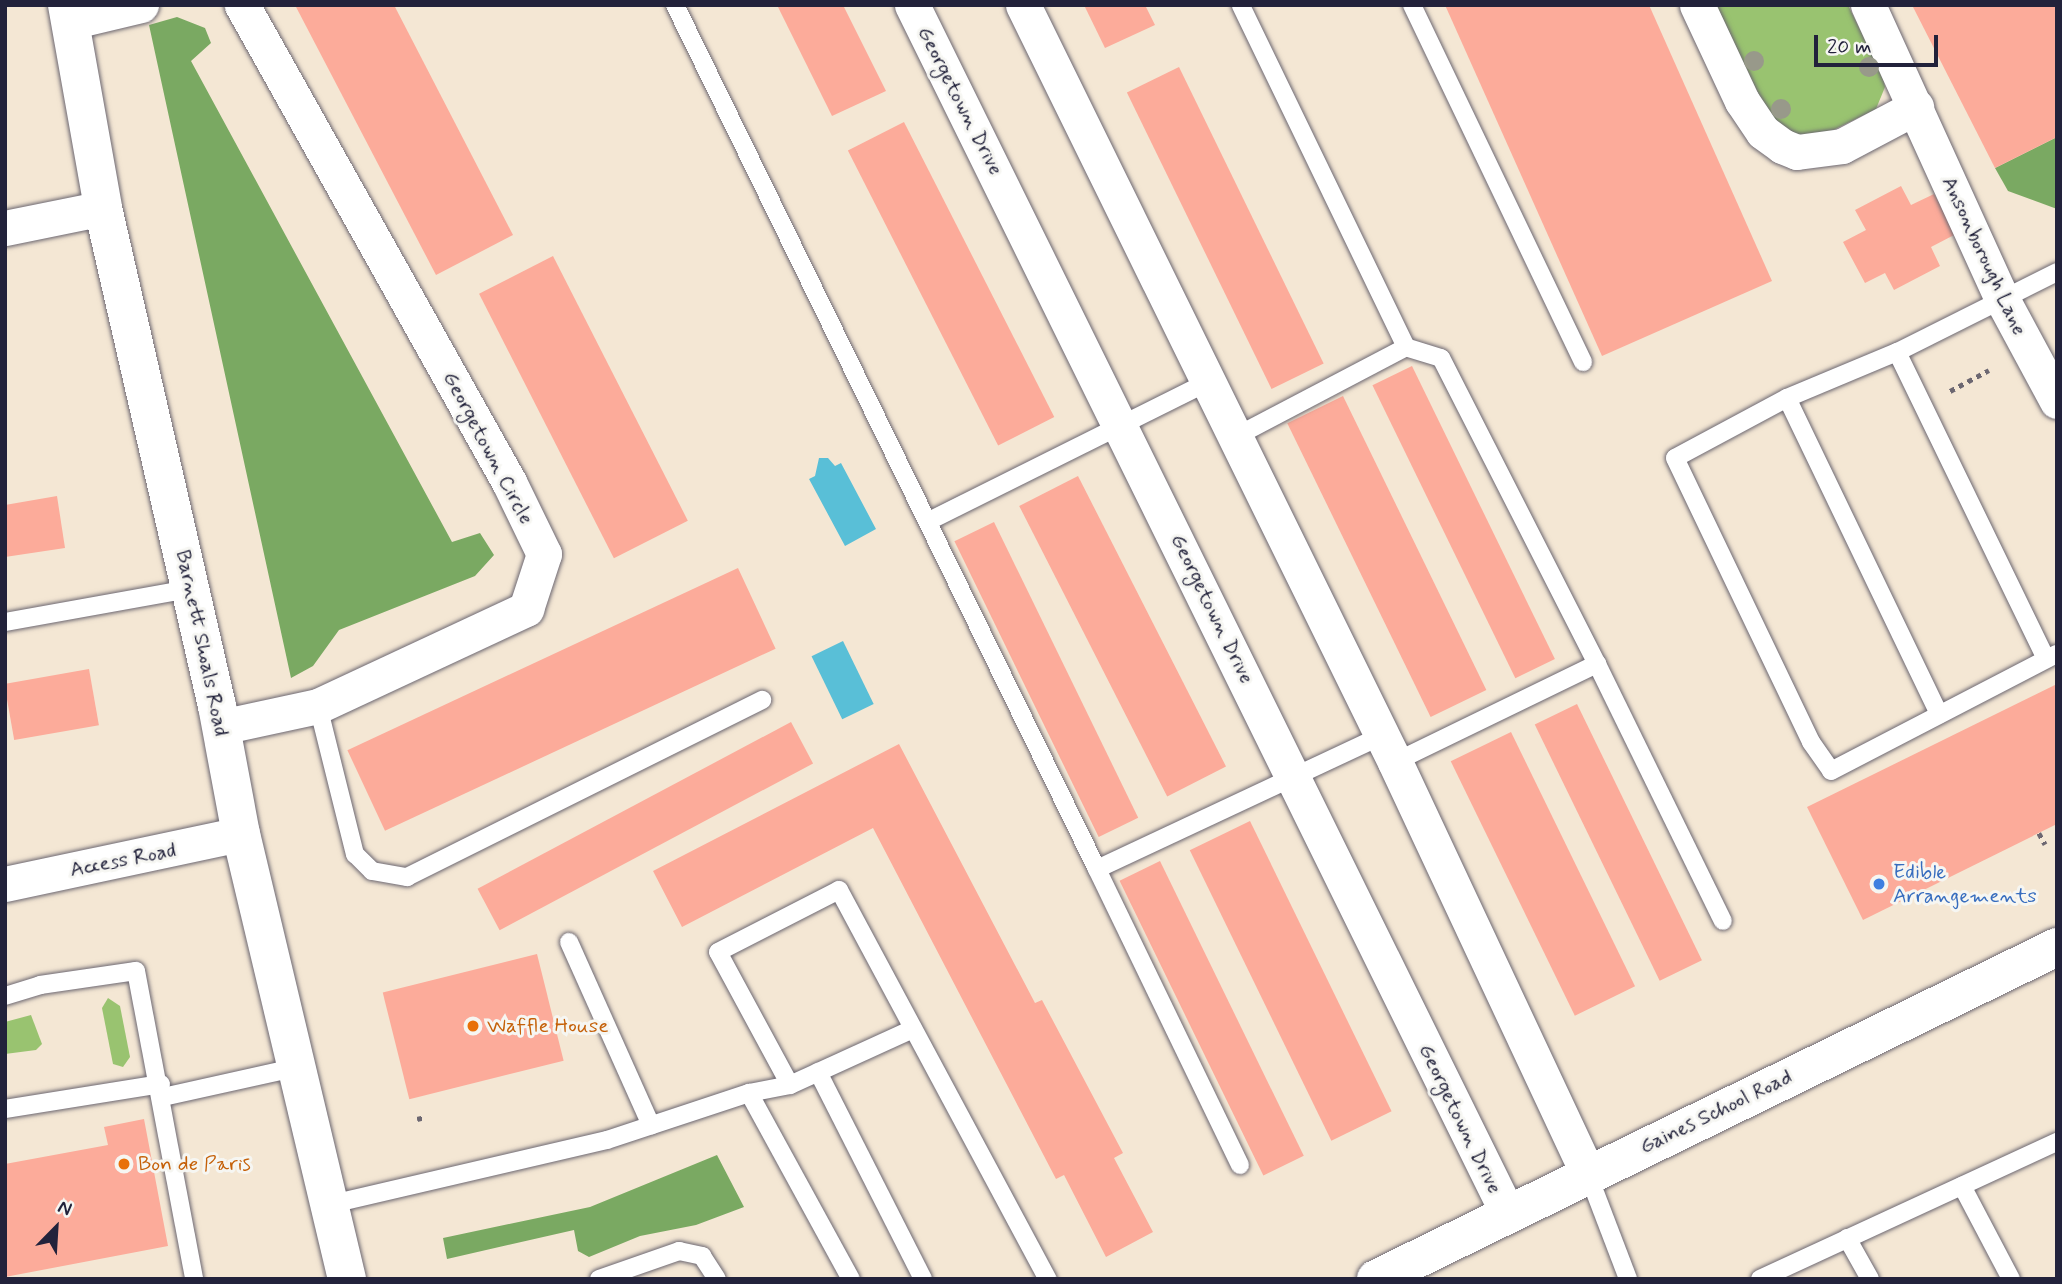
<!DOCTYPE html>
<style>
body{margin:0}
#map{position:relative;width:2062px;height:1284px;overflow:hidden;background:#f4e7d4;font-family:Mynerve,sans-serif}
div>[style]{position:absolute}
.green>*{inset:0;background:#99c370}
.forest>*{inset:0;background:#7aa962}
.water>*{inset:0;background:#59bfd7;transform-origin:0 0}
.building>*{inset:0;background:#fcab9a;transform-origin:0 0}
.path>*{height:4.5px;margin-top:-2.25px;transform-origin:0;background:repeating-linear-gradient(90deg,#6c6771 0 5px,transparent 0 10px)}
.roads{filter:drop-shadow(0 0 2px #6c6771) drop-shadow(0 0 2px #6c6771)}
.service>*{height:18px;margin:-9px;padding:0 9px;transform-origin:9px;border-radius:9px;background:#fff}
.minor>*{height:35px;margin:-17.5px;padding:0 17.5px;transform-origin:17.5px;border-radius:17.5px;background:#fff}
.secondary>*{height:38px;margin:-19px;padding:0 19px;transform-origin:19px;border-radius:19px;background:#fff}
.trees>*{width:20px;height:20px;margin:-10px;border-radius:50%;background:#98998a}
.dots>*{width:19px;height:19px;translate:-50% -50%;box-sizing:border-box;border:4px solid #f6f6f2;border-radius:50%}
span{translate:-50% -50%;white-space:nowrap;text-align:center;line-height:1.15;-webkit-text-stroke:6px #f6f6f2;paint-order:stroke}
.street-label{font-size:21px;color:#22223b}
.shop-label{font-size:21px;color:#366cbe}
.left{translate:0 -50%;text-align:left}
.food-label{font-size:21px;color:#c56008}
.frame{position:absolute;inset:0;border:7px solid #22223b;pointer-events:none}
.north{position:absolute;left:21px;top:1193px;width:70px;height:70px;-webkit-text-stroke:5px #f6f6f2;paint-order:stroke;rotate:24deg;font-size:19px;font-weight:700;line-height:28px;text-align:center;color:#22223b}
.north::after{content:'';display:block;margin:auto;width:24px;height:32px;background:#22223b;clip-path:polygon(50% 0,100% 100%,50% 72%,0 100%)}
.scale{position:absolute;left:1814px;top:35px;width:124px;height:32px;box-sizing:border-box;border:4px solid #22223b;border-top:0;padding-left:9px;font-size:21px;line-height:24px;white-space:nowrap;color:#22223b;-webkit-text-stroke:5px #f6f6f2;paint-order:stroke}
</style>
<div id="map">
<div class="green">
<i style="clip-path:polygon(1716px 5px,1848px 5px,1883px 77px,1885px 87px,1876px 109px,1819px 137px,1797px 136px,1769px 116px)"></i>
<i style="clip-path:polygon(108px 998px,120px 1006px,130px 1057px,123px 1067px,113px 1064px,102px 1008px)"></i>
<i style="clip-path:polygon(31px 1015px,42px 1044px,36px 1050px,5px 1054px,5px 1022px)"></i>
</div>
<div class="forest">
<i style="clip-path:polygon(177px 17px,205px 28px,211px 43px,191px 61px,452px 542px,480px 533px,494px 555px,475px 576px,339px 630px,313px 666px,291px 678px,149px 25px)"></i>
<i style="clip-path:polygon(2057px 137px,2057px 209px,2008px 191px,1995px 168px)"></i>
<i style="clip-path:polygon(717px 1155px,744px 1207px,696px 1225px,640px 1236px,589px 1257px,578px 1251px,574px 1230px,447px 1259px,443px 1238px,590px 1207px)"></i>
</div>
<div class="water">
<i style="clip-path:polygon(819px 458px,828px 458px,835px 466px,841px 463px,876px 529px,845px 546px,809px 479px,815px 476px)"></i>
<i style="left:843px;top:641px;width:70px;height:35px;rotate:64deg"></i>
</div>
<div class="building">
<i style="clip-path:polygon(295px 5px,394px 5px,513px 235px,436px 275px)"></i>
<i style="clip-path:polygon(777px 5px,843px 5px,886px 91px,832px 116px)"></i>
<i style="clip-path:polygon(1084px 5px,1145px 5px,1155px 25px,1105px 48px)"></i>
<i style="clip-path:polygon(1445px 5px,1649px 5px,1772px 281px,1602px 356px)"></i>
<i style="clip-path:polygon(1912px 5px,2057px 5px,2057px 137px,1995px 168px)"></i>
<i style="left:1179px;top:67px;width:330px;height:58px;rotate:64deg"></i>
<i style="left:904px;top:122px;width:331px;height:63px;rotate:63deg"></i>
<i style="clip-path:polygon(1901px 186px,1911px 205px,1934px 194px,1956px 234px,1931px 247px,1940px 266px,1894px 290px,1885px 273px,1865px 283px,1843px 242px,1866px 230px,1855px 210px)"></i>
<i style="left:553px;top:256px;width:297px;height:83px;rotate:63deg"></i>
<i style="left:1412px;top:366px;width:326px;height:44px;rotate:64deg"></i>
<i style="left:1343px;top:396px;width:327px;height:62px;rotate:64deg"></i>
<i style="left:1078px;top:476px;width:326px;height:66px;rotate:63deg"></i>
<i style="clip-path:polygon(57px 496px,65px 548px,5px 557px,5px 505px)"></i>
<i style="left:994px;top:522px;width:329px;height:44px;rotate:64deg"></i>
<i style="left:738px;top:568px;width:89px;height:431px;rotate:65deg"></i>
<i style="left:89px;top:669px;width:57px;height:86px;rotate:80deg"></i>
<i style="clip-path:polygon(2057px 684px,2057px 824px,1863px 920px,1807px 807px)"></i>
<i style="left:1577px;top:704px;width:285px;height:47px;rotate:64deg"></i>
<i style="left:791px;top:722px;width:47px;height:355px;rotate:62deg"></i>
<i style="left:1511px;top:732px;width:283px;height:67px;rotate:64deg"></i>
<i style="clip-path:polygon(899px 744px,1035px 1003px,1042px 1000px,1123px 1153px,1114px 1158px,1153px 1232px,1106px 1257px,1064px 1175px,1056px 1179px,873px 828px,682px 927px,653px 871px)"></i>
<i style="left:1250px;top:821px;width:323px;height:67px;rotate:64deg"></i>
<i style="left:1160px;top:861px;width:328px;height:45px;rotate:64deg"></i>
<i style="left:537px;top:954px;width:110px;height:159px;rotate:76deg"></i>
<i style="clip-path:polygon(144px 1119px,168px 1246px,5px 1277px,5px 1164px,108px 1145px,104px 1127px)"></i>
</div>
<div class="path">
<i style="left:1950px;top:391px;width:44px;rotate:-28.3deg"></i>
<i style="left:2039px;top:833px;width:13px;rotate:61deg"></i>
<i style="left:417px;top:1119px;width:8px;rotate:-14deg"></i>
</div>
<div class="roads">
<div class="service">
<i style="left:675px;top:5px;width:962px;rotate:63.97deg"></i>
<i style="left:1412px;top:5px;width:396px;rotate:64.4deg"></i>
<i style="left:2057px;top:272px;width:179px;rotate:153.4deg"></i>
<i style="left:1897px;top:352px;width:119px;rotate:157.3deg"></i>
<i style="left:1787px;top:398px;width:127px;rotate:151.8deg"></i>
<i style="left:1675px;top:458px;width:315px;rotate:64.4deg"></i>
<i style="left:1811px;top:742px;width:35px;rotate:55deg"></i>
<i style="left:1831px;top:771px;width:254px;rotate:-27.4deg"></i>
<i style="left:1897px;top:352px;width:341px;rotate:64.1deg"></i>
<i style="left:1787px;top:398px;width:351px;rotate:64.3deg"></i>
<i style="left:1233px;top:438px;width:195px;rotate:-27.7deg"></i>
<i style="left:1406px;top:347px;width:380px;rotate:-115.8deg"></i>
<i style="left:929px;top:521px;width:309px;rotate:-26.5deg"></i>
<i style="left:5px;top:622px;width:187px;rotate:-10.2deg"></i>
<i style="left:1597px;top:664px;width:286px;rotate:63.9deg"></i>
<i style="left:318px;top:706px;width:153px;rotate:76deg"></i>
<i style="left:355px;top:854px;width:24px;rotate:45deg"></i>
<i style="left:372px;top:871px;width:36px;rotate:10deg"></i>
<i style="left:407px;top:877px;width:397px;rotate:-26.5deg"></i>
<i style="left:1395px;top:762px;width:225px;rotate:-25.9deg"></i>
<i style="left:1597px;top:664px;width:343px;rotate:-117deg"></i>
<i style="left:1441px;top:358px;width:37px;rotate:-163deg"></i>
<i style="left:569px;top:942px;width:201px;rotate:65.9deg"></i>
<i style="left:5px;top:996px;width:37px;rotate:-17deg"></i>
<i style="left:40px;top:985px;width:97px;rotate:-8.3deg"></i>
<i style="left:136px;top:971px;width:313px;rotate:79.3deg"></i>
<i style="left:818px;top:1072px;width:232px;rotate:63.1deg"></i>
<i style="left:790px;top:1085px;width:151px;rotate:-118.4deg"></i>
<i style="left:718px;top:952px;width:136px;rotate:-27.1deg"></i>
<i style="left:839px;top:890px;width:442px;rotate:61.8deg"></i>
<i style="left:749px;top:1093px;width:212px;rotate:61.3deg"></i>
<i style="left:163px;top:1097px;width:138px;rotate:-12.5deg"></i>
<i style="left:5px;top:1109px;width:158px;rotate:-9.1deg"></i>
<i style="left:1240px;top:1165px;width:329px;rotate:-115.8deg"></i>
<i style="left:1097px;top:869px;width:314px;rotate:-25.1deg"></i>
<i style="left:1588px;top:1174px;width:112px;rotate:69.1deg"></i>
<i style="left:1962px;top:1186px;width:105px;rotate:62.2deg"></i>
<i style="left:332px;top:1204px;width:282px;rotate:-13.1deg"></i>
<i style="left:607px;top:1140px;width:150px;rotate:-18.3deg"></i>
<i style="left:749px;top:1093px;width:42px;rotate:-11deg"></i>
<i style="left:790px;top:1085px;width:135px;rotate:-24.5deg"></i>
<i style="left:1847px;top:1238px;width:47px;rotate:60.7deg"></i>
<i style="left:599px;top:1279px;width:85px;rotate:-19.3deg"></i>
<i style="left:679px;top:1251px;width:24px;rotate:12deg"></i>
<i style="left:702px;top:1256px;width:27px;rotate:57deg"></i>
<i style="left:1760px;top:1279px;width:327px;rotate:-24.8deg"></i>
</div>
<div class="minor">
<i style="left:912px;top:5px;width:1348px;rotate:63.76deg"></i>
<i style="left:1023px;top:5px;width:843px;rotate:63.83deg"></i>
<i style="left:1395px;top:762px;width:455px;rotate:64.9deg"></i>
<i style="left:1697px;top:5px;width:106px;rotate:64.9deg"></i>
<i style="left:1742px;top:101px;width:37px;rotate:56deg"></i>
<i style="left:1763px;top:132px;width:24px;rotate:36deg"></i>
<i style="left:1782px;top:146px;width:16px;rotate:22deg"></i>
<i style="left:1797px;top:152px;width:45px;rotate:-7.6deg"></i>
<i style="left:1842px;top:146px;width:84px;rotate:-27.8deg"></i>
<i style="left:1868px;top:5px;width:323px;rotate:65.5deg"></i>
<i style="left:2002px;top:299px;width:116px;rotate:61.7deg"></i>
<i style="left:70px;top:22px;width:73px;rotate:-13.5deg"></i>
<i style="left:5px;top:228px;width:100px;rotate:-11.5deg"></i>
<i style="left:221px;top:727px;width:99px;rotate:-12.2deg"></i>
<i style="left:318px;top:706px;width:230px;rotate:-25deg"></i>
<i style="left:526px;top:609px;width:58px;rotate:-71.9deg"></i>
<i style="left:544px;top:554px;width:80px;rotate:-115.9deg"></i>
<i style="left:509px;top:482px;width:547px;rotate:-119.24deg"></i>
<i style="left:5px;top:884px;width:241px;rotate:-12deg"></i>
</div>
<div class="secondary">
<i style="left:67px;top:5px;width:206px;rotate:79.9deg"></i>
<i style="left:103px;top:208px;width:511px;rotate:77.11deg"></i>
<i style="left:217px;top:706px;width:130px;rotate:79.4deg"></i>
<i style="left:241px;top:834px;width:457px;rotate:76.6deg"></i>
<i style="left:1376px;top:1279px;width:758px;rotate:-25.99deg"></i>
</div>
</div>
<div class="trees">
<i style="left:1754px;top:61px"></i>
<i style="left:1869px;top:67px"></i>
<i style="left:1781px;top:109px"></i>
</div>
<div class="dots">
<i style="left:1879px;top:884px;background:#3f7fe0"></i>
<i style="left:473px;top:1026px;background:#e8710a"></i>
<i style="left:124px;top:1164px;background:#e8710a"></i>
</div>
<div class="street-label">
<span style="left:960px;top:101px;rotate:63deg">Georgetown Drive</span>
<span style="left:1984px;top:256px;rotate:65deg">Ansonborough Lane</span>
<span style="left:488px;top:448px;rotate:62deg">Georgetown Circle</span>
<span style="left:1212px;top:609px;rotate:64deg">Georgetown Drive</span>
<span style="left:202px;top:643px;rotate:78deg">Barnett Shoals Road</span>
<span style="left:123px;top:860px;rotate:-11deg">Access Road</span>
<span style="left:1716px;top:1112px;rotate:-26deg">Gaines School Road</span>
<span style="left:1460px;top:1119px;rotate:64deg">Georgetown Drive</span>
</div>
<div class="shop-label">
<span class="left" style="left:1893px;top:884px">Edible<br>Arrangements</span>
</div>
<div class="food-label">
<span class="left" style="left:487px;top:1026px">Waffle House</span>
<span class="left" style="left:138px;top:1164px">Bon de Paris</span>
</div>
<div class="frame"></div>
<div class="north">N</div>
<div class="scale">20 m</div>
</div>
